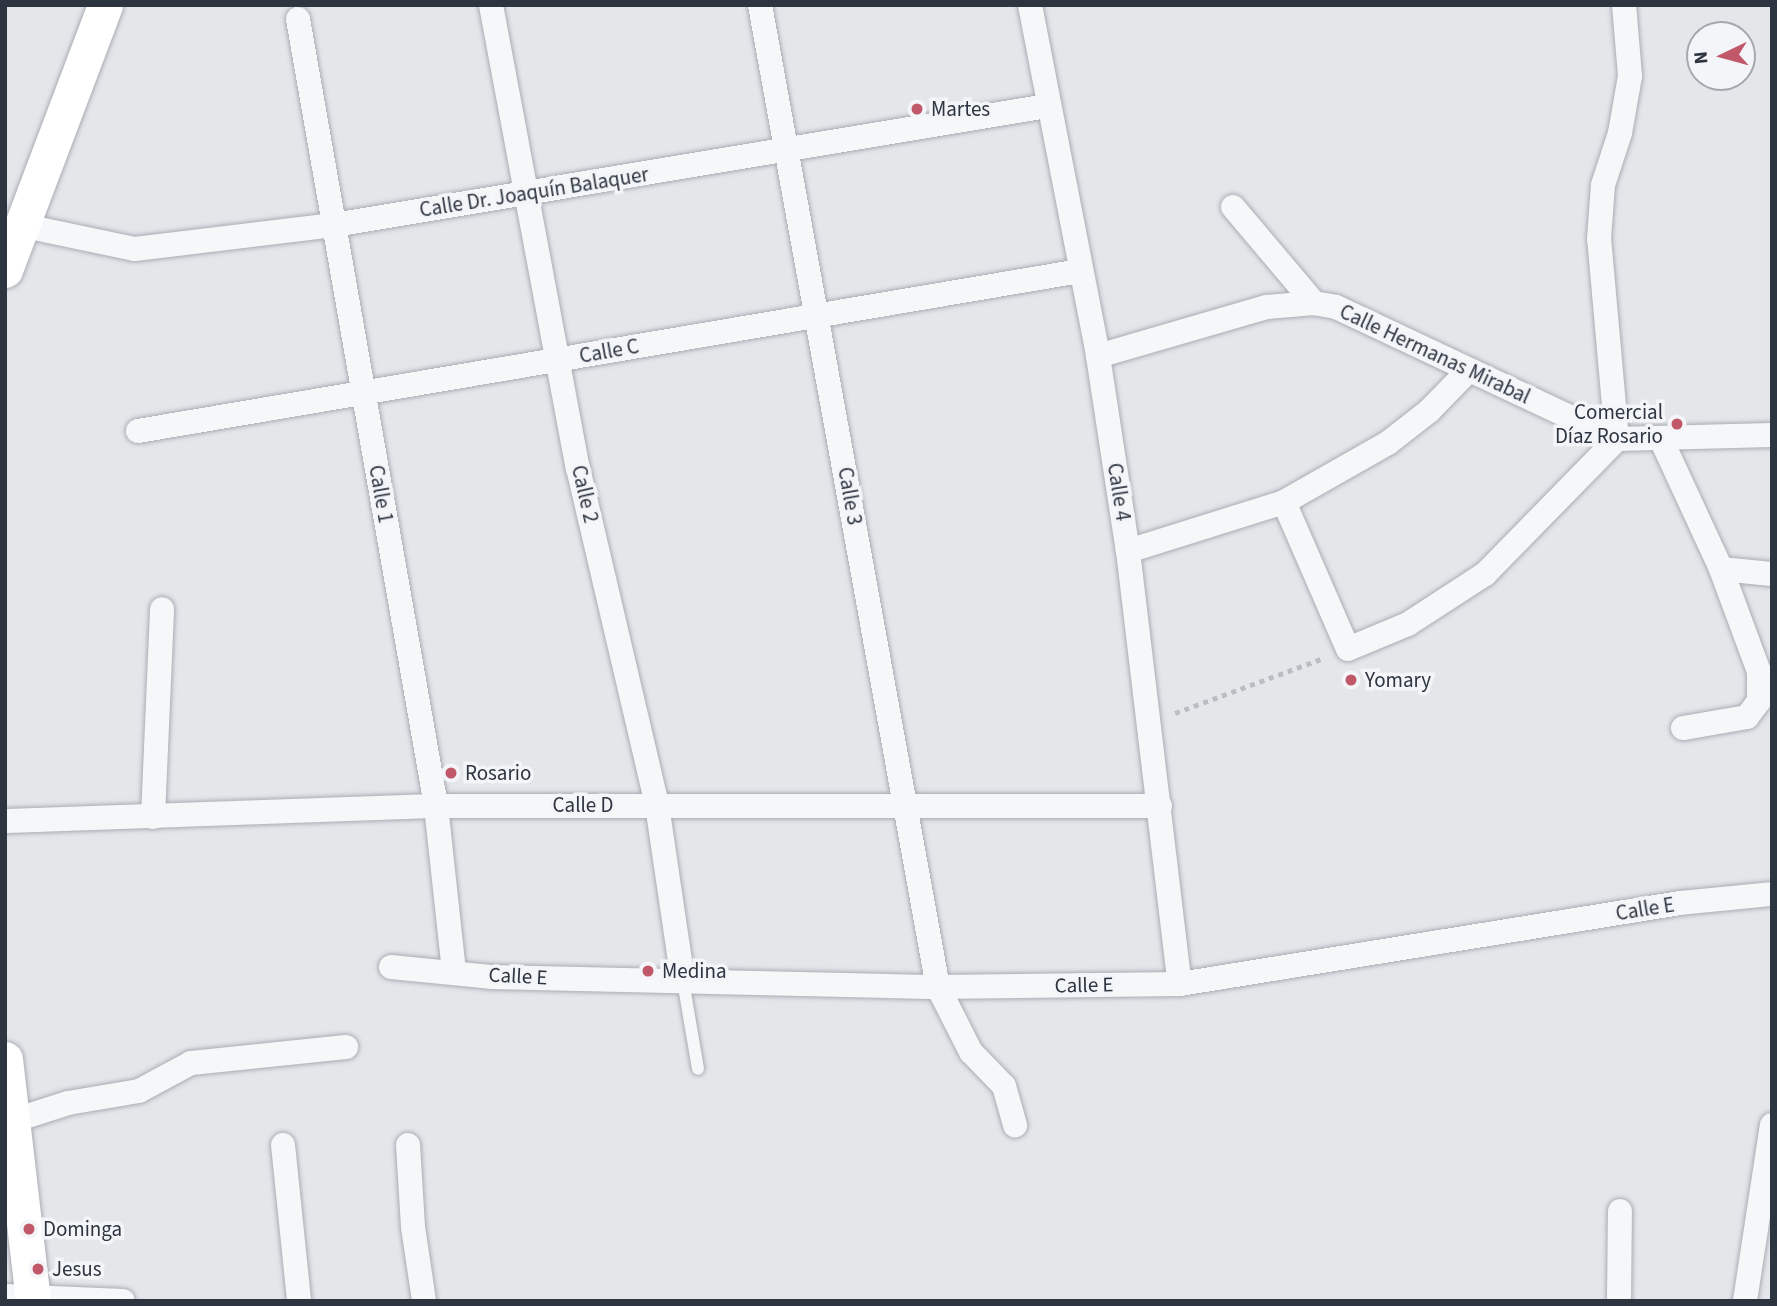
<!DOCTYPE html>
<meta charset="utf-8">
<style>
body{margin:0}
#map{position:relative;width:1777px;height:1306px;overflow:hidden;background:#e4e6ea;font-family:"Source Sans 3",sans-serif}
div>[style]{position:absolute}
.path>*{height:4.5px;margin-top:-2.25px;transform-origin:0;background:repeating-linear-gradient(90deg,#babdc2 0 5px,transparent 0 10px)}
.roads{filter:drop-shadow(0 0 2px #a9adb4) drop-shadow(0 0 2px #a9adb4)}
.lane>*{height:12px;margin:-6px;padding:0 6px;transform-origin:6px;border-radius:6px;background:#f6f7f9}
.street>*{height:24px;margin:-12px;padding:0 12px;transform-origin:12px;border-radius:12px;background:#f6f7f9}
.secondary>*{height:35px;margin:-17.5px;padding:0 17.5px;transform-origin:17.5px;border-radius:17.5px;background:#fff}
.dots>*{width:19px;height:19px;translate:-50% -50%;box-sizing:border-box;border:4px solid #f3f5f8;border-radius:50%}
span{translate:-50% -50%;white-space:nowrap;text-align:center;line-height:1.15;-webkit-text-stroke:7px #f3f5f8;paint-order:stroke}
.poi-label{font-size:21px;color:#2d3541}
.left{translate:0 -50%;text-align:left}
.right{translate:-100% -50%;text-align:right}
.street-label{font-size:21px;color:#2d3541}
.frame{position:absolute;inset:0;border:7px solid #2d3541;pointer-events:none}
.north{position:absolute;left:1686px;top:21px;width:70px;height:70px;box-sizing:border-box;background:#f3f5f8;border:2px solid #a4a8af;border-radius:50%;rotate:265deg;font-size:19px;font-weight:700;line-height:28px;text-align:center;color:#2d3541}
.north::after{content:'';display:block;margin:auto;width:24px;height:32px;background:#c0586a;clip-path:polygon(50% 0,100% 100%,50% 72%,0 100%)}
</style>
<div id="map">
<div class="path">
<i style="left:1175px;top:713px;width:159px;rotate:-20.3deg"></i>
</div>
<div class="roads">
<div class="lane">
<i style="left:683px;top:981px;width:89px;rotate:80.3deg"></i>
</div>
<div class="street">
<i style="left:491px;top:5px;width:471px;rotate:79.4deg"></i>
<i style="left:578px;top:468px;width:346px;rotate:76.8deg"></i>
<i style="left:657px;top:805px;width:178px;rotate:81.6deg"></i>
<i style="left:760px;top:5px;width:998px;rotate:79.73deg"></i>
<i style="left:938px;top:987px;width:73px;rotate:63.1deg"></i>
<i style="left:971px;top:1052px;width:47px;rotate:45.9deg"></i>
<i style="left:1004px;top:1086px;width:41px;rotate:74.2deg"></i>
<i style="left:1030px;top:5px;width:358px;rotate:79deg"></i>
<i style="left:1098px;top:356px;width:197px;rotate:81.3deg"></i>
<i style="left:1128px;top:551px;width:436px;rotate:83.2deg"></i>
<i style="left:298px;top:19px;width:799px;rotate:80.05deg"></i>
<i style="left:436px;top:806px;width:166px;rotate:83.8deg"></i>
<i style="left:1233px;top:207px;width:126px;rotate:49.8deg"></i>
<i style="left:20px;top:225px;width:117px;rotate:11.8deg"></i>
<i style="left:135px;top:249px;width:200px;rotate:-6.9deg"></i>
<i style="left:334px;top:225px;width:723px;rotate:-9.48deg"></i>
<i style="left:1098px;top:356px;width:176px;rotate:-16.2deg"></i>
<i style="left:1267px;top:307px;width:47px;rotate:-4.9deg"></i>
<i style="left:1314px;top:303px;width:22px;rotate:10deg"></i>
<i style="left:1336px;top:307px;width:310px;rotate:25.2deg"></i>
<i style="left:1617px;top:439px;width:155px;rotate:-1.5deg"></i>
<i style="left:138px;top:431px;width:955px;rotate:-9.64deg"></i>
<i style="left:1661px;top:439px;width:143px;rotate:65.2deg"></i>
<i style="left:1721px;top:569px;width:110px;rotate:69.7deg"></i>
<i style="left:1759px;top:672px;width:29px;rotate:90deg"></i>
<i style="left:1759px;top:701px;width:20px;rotate:127deg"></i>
<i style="left:1747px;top:717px;width:65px;rotate:170.2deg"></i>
<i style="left:1284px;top:502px;width:160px;rotate:66.5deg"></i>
<i style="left:1348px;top:649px;width:65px;rotate:-22.6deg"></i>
<i style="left:1408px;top:624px;width:92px;rotate:-33deg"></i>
<i style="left:1485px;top:574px;width:189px;rotate:-45.6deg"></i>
<i style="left:1617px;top:439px;width:201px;rotate:-95.1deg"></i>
<i style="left:1599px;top:239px;width:54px;rotate:-85.8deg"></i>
<i style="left:1603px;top:185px;width:55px;rotate:-71.9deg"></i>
<i style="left:1620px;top:133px;width:58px;rotate:-80deg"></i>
<i style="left:1630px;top:76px;width:71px;rotate:-94.8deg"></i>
<i style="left:1128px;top:551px;width:164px;rotate:-17.4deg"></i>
<i style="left:1284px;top:502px;width:120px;rotate:-29.6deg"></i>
<i style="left:1388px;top:443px;width:52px;rotate:-38deg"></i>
<i style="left:1429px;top:411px;width:57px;rotate:-45.7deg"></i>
<i style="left:1721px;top:569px;width:51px;rotate:5.6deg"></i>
<i style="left:153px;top:817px;width:208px;rotate:-87.5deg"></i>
<i style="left:5px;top:821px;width:431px;rotate:-2deg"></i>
<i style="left:436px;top:806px;width:724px"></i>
<i style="left:391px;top:967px;width:100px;rotate:5.7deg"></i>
<i style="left:491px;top:977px;width:447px;rotate:1.3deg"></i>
<i style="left:938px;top:987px;width:242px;rotate:-0.7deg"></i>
<i style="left:1180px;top:984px;width:507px;rotate:-9.2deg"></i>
<i style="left:1680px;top:903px;width:92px;rotate:-5.6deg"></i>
<i style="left:12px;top:1121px;width:59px;rotate:-17.8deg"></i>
<i style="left:68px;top:1103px;width:72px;rotate:-9.6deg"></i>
<i style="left:139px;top:1091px;width:59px;rotate:-28.3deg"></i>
<i style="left:191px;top:1063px;width:156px;rotate:-5.9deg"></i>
<i style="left:283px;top:1145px;width:157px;rotate:84.1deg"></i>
<i style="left:408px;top:1145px;width:82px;rotate:86.5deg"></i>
<i style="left:413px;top:1227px;width:75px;rotate:81.5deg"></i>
<i style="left:5px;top:1296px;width:118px;rotate:2.4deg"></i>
<i style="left:1619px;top:1301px;width:90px;rotate:-89.4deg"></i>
<i style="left:1745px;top:1301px;width:178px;rotate:-81.3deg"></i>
</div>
<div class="secondary">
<i style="left:5px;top:270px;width:283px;rotate:-69.3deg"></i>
<i style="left:5px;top:1059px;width:244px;rotate:83.4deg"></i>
</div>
</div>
<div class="dots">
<i style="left:917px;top:109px;background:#c0586a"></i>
<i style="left:1677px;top:424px;background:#c0586a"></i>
<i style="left:1351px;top:680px;background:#c0586a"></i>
<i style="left:451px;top:773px;background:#c0586a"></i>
<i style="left:648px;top:971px;background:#c0586a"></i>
<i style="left:29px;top:1229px;background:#c0586a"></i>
<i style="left:38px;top:1269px;background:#c0586a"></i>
</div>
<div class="poi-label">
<span class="left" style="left:931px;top:109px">Martes</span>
<span class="right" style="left:1663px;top:424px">Comercial<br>Díaz Rosario</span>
<span class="left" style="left:1365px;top:680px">Yomary</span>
<span class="left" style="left:465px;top:773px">Rosario</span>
<span class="left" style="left:662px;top:971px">Medina</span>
<span class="left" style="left:43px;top:1229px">Dominga</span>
<span class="left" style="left:52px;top:1269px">Jesus</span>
</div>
<div class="street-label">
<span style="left:534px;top:192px;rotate:-9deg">Calle Dr. Joaquín Balaquer</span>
<span style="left:609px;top:351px;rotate:-10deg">Calle C</span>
<span style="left:1435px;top:354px;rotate:25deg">Calle Hermanas Mirabal</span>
<span style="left:1119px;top:492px;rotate:81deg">Calle 4</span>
<span style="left:381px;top:494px;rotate:80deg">Calle 1</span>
<span style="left:585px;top:494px;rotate:77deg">Calle 2</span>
<span style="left:850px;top:496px;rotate:80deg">Calle 3</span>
<span style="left:583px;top:805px">Calle D</span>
<span style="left:1645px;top:909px;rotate:-9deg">Calle E</span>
<span style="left:518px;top:976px;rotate:3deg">Calle E</span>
<span style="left:1084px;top:985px;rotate:-1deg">Calle E</span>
</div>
<div class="frame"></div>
<div class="north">N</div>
</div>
